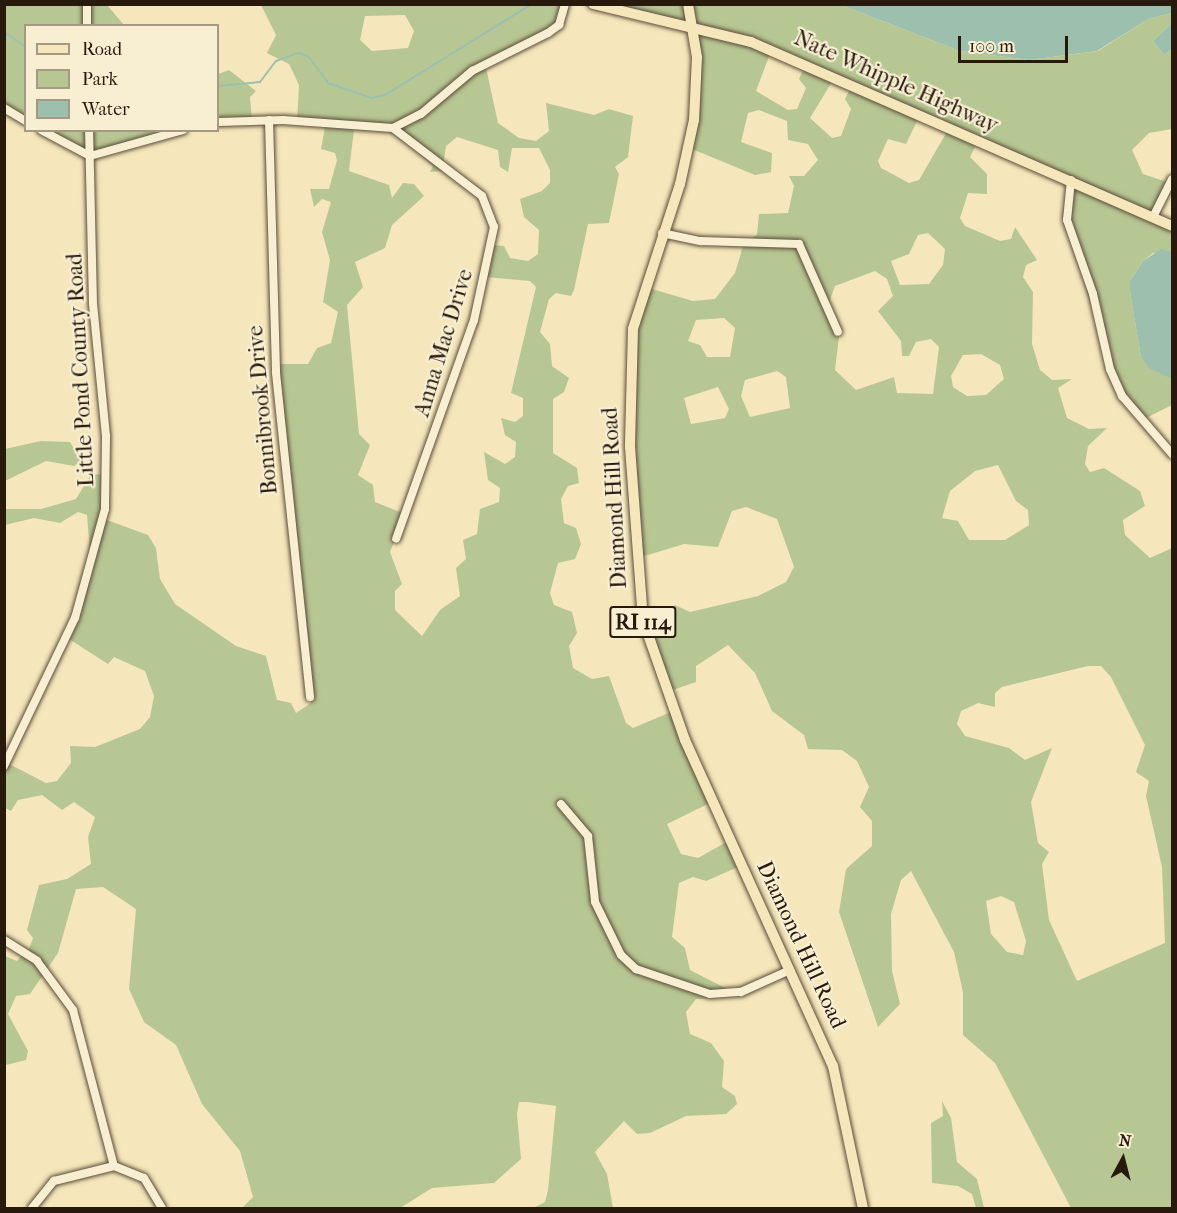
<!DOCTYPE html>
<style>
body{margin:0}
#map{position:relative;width:1177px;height:1213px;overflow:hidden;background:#f5e7bb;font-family:"IM FELL French Canon",serif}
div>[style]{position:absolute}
.green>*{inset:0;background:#b7c793}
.water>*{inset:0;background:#9cc0ad}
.stream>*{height:2px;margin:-1px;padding:0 1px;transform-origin:1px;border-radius:1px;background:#9cc0ad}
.roads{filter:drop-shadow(0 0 2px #5b4c38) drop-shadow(0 0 2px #5b4c38)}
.minor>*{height:8px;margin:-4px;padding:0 4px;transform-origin:4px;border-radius:4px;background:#f8efd3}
.major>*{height:10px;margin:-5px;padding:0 5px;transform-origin:5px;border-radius:5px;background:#f5e7bb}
span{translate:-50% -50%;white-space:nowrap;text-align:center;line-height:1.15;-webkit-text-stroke:4.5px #f8efd3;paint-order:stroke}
.shield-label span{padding:2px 4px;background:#f8efd3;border:2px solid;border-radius:4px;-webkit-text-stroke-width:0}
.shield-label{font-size:21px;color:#28190d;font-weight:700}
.street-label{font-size:22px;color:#28190d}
.frame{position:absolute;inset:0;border:6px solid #28190d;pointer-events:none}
.legend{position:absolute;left:24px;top:24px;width:195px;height:108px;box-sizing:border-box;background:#f8efd3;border:2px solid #a59984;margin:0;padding:8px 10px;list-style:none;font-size:18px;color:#28190d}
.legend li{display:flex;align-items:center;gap:12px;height:30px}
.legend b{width:30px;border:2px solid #a59984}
.north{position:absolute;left:1093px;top:1129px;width:60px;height:60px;-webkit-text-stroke:4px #f8efd3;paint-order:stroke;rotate:7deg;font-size:16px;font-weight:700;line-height:24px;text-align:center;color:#28190d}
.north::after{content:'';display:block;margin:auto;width:21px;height:27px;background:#28190d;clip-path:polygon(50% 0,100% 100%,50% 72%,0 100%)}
.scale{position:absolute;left:958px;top:36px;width:110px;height:27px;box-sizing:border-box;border:3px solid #28190d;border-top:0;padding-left:8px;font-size:18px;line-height:21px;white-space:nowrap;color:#28190d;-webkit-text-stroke:4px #f8efd3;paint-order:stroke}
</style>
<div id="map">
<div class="green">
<i style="clip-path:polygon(5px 5px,107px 5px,124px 25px,26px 26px,25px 120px,5px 108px)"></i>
<i style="clip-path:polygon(evenodd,261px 5px,563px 5px,559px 22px,548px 32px,485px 63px,498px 123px,519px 138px,536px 141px,549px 131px,546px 103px,594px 115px,609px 109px,633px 116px,628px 157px,615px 167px,619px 174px,609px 223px,588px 224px,574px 290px,571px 296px,556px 293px,549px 299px,540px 332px,550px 344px,552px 366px,569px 378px,564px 392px,553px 399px,553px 453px,577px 468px,579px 483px,568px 486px,561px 499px,564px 523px,576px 528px,581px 544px,575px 559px,558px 563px,550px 593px,554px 605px,572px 612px,577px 633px,569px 646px,573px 668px,592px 679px,609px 676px,626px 723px,633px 728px,671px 712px,712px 802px,667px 824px,681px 854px,698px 858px,730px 840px,738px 867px,706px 881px,693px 877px,679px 883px,672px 937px,685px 948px,690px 970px,729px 990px,718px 998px,696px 999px,686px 1012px,690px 1034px,711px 1043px,724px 1061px,722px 1087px,735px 1096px,737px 1104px,726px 1114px,686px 1116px,650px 1133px,637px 1134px,624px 1121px,595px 1152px,607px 1174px,613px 1208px,533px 1208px,545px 1202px,548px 1190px,556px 1106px,527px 1102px,519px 1102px,517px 1114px,521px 1159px,494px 1183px,432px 1188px,400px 1208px,242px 1208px,253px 1197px,240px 1151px,202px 1104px,176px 1045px,144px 1022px,129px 989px,136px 909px,103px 887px,76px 889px,58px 953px,30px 994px,16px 996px,8px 1014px,28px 1051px,26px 1060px,6px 1065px,5px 1075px,5px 956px,17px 961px,29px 949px,33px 938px,27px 930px,39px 885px,67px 879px,91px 864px,88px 837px,95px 817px,74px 802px,62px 810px,42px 795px,18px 800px,11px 811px,5px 808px,5px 771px,9px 764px,46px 783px,57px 781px,71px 763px,70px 746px,95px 747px,140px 729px,150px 717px,154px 696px,145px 671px,114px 657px,108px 664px,69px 639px,91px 564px,87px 515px,78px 512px,60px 523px,34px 518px,5px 525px,5px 509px,41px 509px,76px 499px,91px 474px,107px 475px,104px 519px,148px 535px,156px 548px,160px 579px,175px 604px,236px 646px,266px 656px,277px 700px,291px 703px,296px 713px,311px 703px,276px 364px,308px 364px,317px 348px,331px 343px,338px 312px,323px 302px,330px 260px,322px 232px,331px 202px,322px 199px,314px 207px,310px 189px,329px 189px,337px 160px,335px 153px,321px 149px,325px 127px,297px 123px,299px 85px,289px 64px,267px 53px,276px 35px,261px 5px,405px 15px,414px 31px,408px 48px,372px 51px,360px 40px,365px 16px,405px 15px,261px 5px,354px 130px,394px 131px,433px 166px,430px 172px,442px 171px,446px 146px,457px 137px,498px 150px,500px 167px,508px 172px,512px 148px,539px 148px,550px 170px,550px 183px,542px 191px,520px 199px,524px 217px,539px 230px,538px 254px,528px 261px,510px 258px,504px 246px,490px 245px,486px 277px,530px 281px,536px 287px,511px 393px,523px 398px,523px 416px,515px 422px,501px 418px,505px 435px,516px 442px,515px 457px,505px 464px,484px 452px,488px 480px,500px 488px,499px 502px,480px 509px,477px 534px,463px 540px,466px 559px,456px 568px,460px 596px,440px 610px,422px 636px,395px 610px,395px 591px,402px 584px,390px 552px,405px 514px,375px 502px,373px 485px,358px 475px,370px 445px,359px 434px,347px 305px,363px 287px,355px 262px,385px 248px,392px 225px,424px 196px,414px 184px,403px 183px,392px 198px,389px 185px,349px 171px,354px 130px)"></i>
<i style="clip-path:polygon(evenodd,580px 5px,841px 5px,960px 51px,1029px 60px,1098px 51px,1148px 19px,1172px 13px,1172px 23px,1153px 41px,1164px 55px,1172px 49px,1172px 129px,1149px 133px,1132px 150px,1143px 174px,1167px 182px,1155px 220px,1172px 228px,1172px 252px,1153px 253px,1143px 261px,1130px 281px,1130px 292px,1141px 357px,1172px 379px,1172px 405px,1142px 420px,1115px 387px,1066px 221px,1071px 184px,976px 145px,970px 157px,987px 174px,987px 194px,968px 193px,960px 218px,965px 226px,1000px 241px,1011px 239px,1015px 227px,1037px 260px,1026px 265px,1023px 277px,1033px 292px,1032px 344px,1040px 370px,1052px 380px,1072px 379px,1058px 388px,1067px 418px,1089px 429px,1107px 428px,1088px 446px,1085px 464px,1090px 472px,1104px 468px,1140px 491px,1145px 506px,1123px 520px,1125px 535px,1150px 558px,1172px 548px,1171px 1208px,1071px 1208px,995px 1063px,963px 1035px,963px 992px,954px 952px,911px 871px,901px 880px,891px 914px,892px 971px,900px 1004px,878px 1027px,839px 912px,846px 869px,872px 846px,872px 821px,860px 807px,869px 787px,857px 761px,842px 750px,808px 749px,804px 735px,772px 711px,755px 673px,728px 645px,696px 666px,696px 682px,664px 693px,645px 621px,667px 617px,675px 605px,690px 612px,758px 596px,786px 582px,794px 567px,777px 519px,746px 507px,732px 511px,718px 547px,684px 544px,638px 558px,634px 331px,645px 287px,693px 301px,715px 299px,735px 273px,744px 243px,757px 235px,759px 214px,788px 213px,794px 186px,789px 176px,804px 176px,818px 160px,808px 144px,788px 140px,787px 121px,759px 110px,748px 113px,741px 142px,772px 153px,771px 172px,755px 175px,692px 149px,694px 26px,580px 5px,771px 51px,806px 63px,799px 79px,806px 88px,797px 109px,788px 110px,756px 91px,771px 51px,580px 5px,835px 77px,852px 85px,845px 99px,851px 109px,841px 136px,832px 138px,810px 118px,835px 77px,580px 5px,920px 115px,948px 130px,919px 180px,909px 183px,881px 168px,878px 161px,888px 139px,906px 144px,920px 115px,580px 5px,928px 233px,945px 249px,943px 265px,929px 284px,900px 285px,891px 261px,909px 254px,918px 235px,928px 233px,580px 5px,875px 271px,887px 279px,893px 296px,878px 311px,901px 341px,902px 356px,909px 356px,916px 342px,931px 339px,939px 347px,933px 394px,897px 393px,894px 377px,856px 390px,835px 370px,839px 337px,829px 302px,835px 286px,875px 271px,580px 5px,724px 318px,735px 328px,730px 357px,707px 357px,700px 345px,688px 341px,696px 320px,724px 318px,580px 5px,981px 354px,1000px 365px,1004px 379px,986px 395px,967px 396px,953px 387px,951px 376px,963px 355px,981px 354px,580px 5px,777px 371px,786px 377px,790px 408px,750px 417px,741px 396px,745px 380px,777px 371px,580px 5px,718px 387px,729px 409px,725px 418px,691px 424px,684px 398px,718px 387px,580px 5px,998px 465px,1016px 501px,1028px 510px,1029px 525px,1005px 540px,969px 540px,958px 521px,942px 518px,950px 491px,975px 471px,998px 465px,580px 5px,1088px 666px,1101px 666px,1111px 677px,1145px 745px,1136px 772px,1149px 781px,1146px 796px,1162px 867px,1165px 943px,1077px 981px,1049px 920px,1042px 864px,1049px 852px,1038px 843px,1031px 802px,1052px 748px,1025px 760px,1009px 748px,965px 736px,957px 724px,961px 711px,978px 703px,995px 707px,995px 693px,1002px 687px,1088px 666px,580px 5px,1001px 896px,1014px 902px,1026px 941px,1023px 955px,1007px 952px,991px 934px,986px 901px,1001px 896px)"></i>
<i style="clip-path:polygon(229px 70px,256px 91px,250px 97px,252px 122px,218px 124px,218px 74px)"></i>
<i style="clip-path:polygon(43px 131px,186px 131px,90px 157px)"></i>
<i style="clip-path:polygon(41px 441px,70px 442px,81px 461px,74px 466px,46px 461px,5px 481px,5px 449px)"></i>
<i style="clip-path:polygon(942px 1101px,951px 1118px,957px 1162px,977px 1179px,984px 1208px,976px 1208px,972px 1194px,958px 1186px,932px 1183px,931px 1123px,943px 1116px)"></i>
</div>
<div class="water">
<i style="clip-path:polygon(1172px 4px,1172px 13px,1148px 19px,1097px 51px,1029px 60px,960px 51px,841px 5px)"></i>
<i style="clip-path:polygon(1172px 23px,1172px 49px,1164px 55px,1153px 41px)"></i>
<i style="clip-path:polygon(1161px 249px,1172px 252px,1172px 379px,1149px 368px,1141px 357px,1130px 292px,1130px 281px,1143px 261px)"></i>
</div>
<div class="stream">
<i style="left:4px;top:32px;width:27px;rotate:34deg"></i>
<i style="left:218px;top:86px;width:42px;rotate:-5.4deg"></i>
<i style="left:260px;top:82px;width:26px;rotate:-53deg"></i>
<i style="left:276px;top:61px;width:23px;rotate:-20deg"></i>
<i style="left:298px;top:53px;width:10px;rotate:17deg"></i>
<i style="left:308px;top:56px;width:34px;rotate:53deg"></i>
<i style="left:328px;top:83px;width:46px;rotate:18.8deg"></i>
<i style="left:372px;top:98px;width:13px;rotate:-13deg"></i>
<i style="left:385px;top:95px;width:173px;rotate:-31.8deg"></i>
</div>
<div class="roads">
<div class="minor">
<i style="left:87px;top:26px;width:22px;rotate:-90deg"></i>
<i style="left:4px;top:108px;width:26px;rotate:31deg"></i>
<i style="left:269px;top:120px;width:253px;rotate:88.4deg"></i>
<i style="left:276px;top:373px;width:326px;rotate:84deg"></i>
<i style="left:218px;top:122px;width:65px;rotate:-1.8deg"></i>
<i style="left:283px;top:120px;width:110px;rotate:4.2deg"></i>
<i style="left:393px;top:128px;width:31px;rotate:-27deg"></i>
<i style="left:421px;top:114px;width:67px;rotate:-40.1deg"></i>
<i style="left:472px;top:71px;width:85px;rotate:-26.6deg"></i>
<i style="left:548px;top:33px;width:14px;rotate:-36deg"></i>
<i style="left:559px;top:25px;width:22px;rotate:-74deg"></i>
<i style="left:393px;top:128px;width:112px;rotate:37.4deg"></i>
<i style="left:482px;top:196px;width:33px;rotate:69deg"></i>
<i style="left:494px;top:227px;width:95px;rotate:102.1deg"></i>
<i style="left:474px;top:320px;width:232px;rotate:109.6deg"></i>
<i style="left:41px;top:130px;width:55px;rotate:28deg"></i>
<i style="left:90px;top:156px;width:97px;rotate:-15.6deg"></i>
<i style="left:1071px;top:180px;width:40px;rotate:95.7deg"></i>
<i style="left:1067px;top:220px;width:78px;rotate:70.6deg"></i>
<i style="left:1093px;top:294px;width:77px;rotate:77.2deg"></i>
<i style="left:1110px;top:369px;width:30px;rotate:66deg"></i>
<i style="left:1122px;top:396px;width:77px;rotate:49.2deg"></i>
<i style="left:1153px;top:217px;width:42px;rotate:-63.4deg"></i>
<i style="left:662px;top:233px;width:40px;rotate:12deg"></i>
<i style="left:701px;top:241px;width:98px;rotate:1.8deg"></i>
<i style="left:799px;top:244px;width:96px;rotate:66.1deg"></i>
<i style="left:4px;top:766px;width:164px;rotate:-64.4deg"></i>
<i style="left:75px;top:618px;width:113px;rotate:-74.6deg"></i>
<i style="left:105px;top:509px;width:73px;rotate:-89.2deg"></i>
<i style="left:106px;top:436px;width:133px;rotate:-95.6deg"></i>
<i style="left:93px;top:304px;width:174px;rotate:-91.3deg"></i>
<i style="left:561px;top:804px;width:42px;rotate:49.8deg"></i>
<i style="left:588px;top:836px;width:66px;rotate:83.9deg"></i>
<i style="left:595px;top:902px;width:59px;rotate:63.9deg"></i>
<i style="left:621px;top:955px;width:21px;rotate:43deg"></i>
<i style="left:636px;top:969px;width:78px;rotate:18.7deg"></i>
<i style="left:710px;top:994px;width:31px;rotate:-4deg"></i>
<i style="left:741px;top:992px;width:54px;rotate:-24.2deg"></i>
<i style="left:4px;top:940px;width:39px;rotate:32deg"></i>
<i style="left:37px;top:961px;width:61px;rotate:53.7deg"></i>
<i style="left:73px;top:1010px;width:161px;rotate:75.3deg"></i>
<i style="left:32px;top:1208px;width:35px;rotate:-51deg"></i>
<i style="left:54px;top:1181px;width:62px;rotate:-14deg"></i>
<i style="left:114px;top:1166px;width:32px;rotate:22deg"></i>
<i style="left:144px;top:1178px;width:35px;rotate:59deg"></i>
</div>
<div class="major">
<i style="left:593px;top:4px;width:163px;rotate:13.5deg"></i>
<i style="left:751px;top:42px;width:459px;rotate:23.6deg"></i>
<i style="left:688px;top:4px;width:54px;rotate:80.4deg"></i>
<i style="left:697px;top:57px;width:63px;rotate:92.7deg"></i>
<i style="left:694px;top:120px;width:66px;rotate:102.3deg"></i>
<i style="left:680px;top:184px;width:152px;rotate:108deg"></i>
<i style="left:633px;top:329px;width:118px;rotate:91.5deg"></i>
<i style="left:630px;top:447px;width:173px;rotate:85.7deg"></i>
<i style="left:643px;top:620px;width:127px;rotate:70.7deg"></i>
<i style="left:685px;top:740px;width:358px;rotate:65.6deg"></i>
<i style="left:833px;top:1066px;width:145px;rotate:78.1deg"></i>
</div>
</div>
<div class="shield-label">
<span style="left:643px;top:622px">RI 114</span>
</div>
<div class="street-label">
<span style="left:896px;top:82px;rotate:24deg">Nate Whipple Highway</span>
<span style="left:444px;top:343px;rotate:-73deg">Anna Mac Drive</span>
<span style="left:81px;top:370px;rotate:-93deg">Little Pond County Road</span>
<span style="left:263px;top:410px;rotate:-95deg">Bonnibrook Drive</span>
<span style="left:615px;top:498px;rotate:-93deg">Diamond Hill Road</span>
<span style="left:801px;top:945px;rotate:65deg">Diamond Hill Road</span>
</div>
<div class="frame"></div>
<ul class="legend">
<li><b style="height:8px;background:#f5e7bb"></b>Road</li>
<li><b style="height:16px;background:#b7c793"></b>Park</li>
<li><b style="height:16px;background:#9cc0ad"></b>Water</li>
</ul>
<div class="north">N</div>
<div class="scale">100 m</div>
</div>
